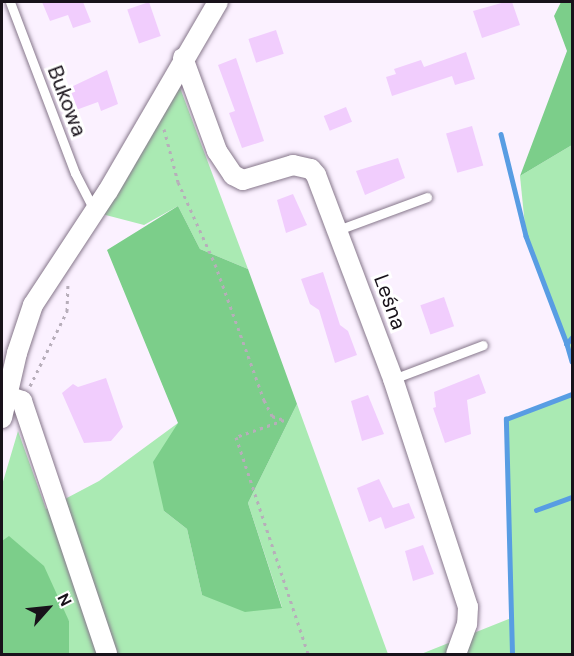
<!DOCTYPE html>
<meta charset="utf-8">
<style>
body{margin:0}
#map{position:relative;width:574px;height:656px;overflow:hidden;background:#fbf1ff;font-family:"DM Sans",sans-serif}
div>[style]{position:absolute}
.green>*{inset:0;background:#aaeab3}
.forest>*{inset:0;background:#7cce8a}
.stream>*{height:4.5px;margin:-2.25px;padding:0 2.25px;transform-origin:2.25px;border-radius:2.25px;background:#589de3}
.building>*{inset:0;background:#f1cdfd;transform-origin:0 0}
.path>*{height:3px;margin-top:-1.5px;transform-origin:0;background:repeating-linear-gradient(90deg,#b7aeba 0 3px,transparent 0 7.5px)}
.roads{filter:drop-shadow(0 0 2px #86778b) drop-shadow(0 0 2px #86778b)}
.service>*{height:9px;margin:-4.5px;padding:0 4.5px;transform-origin:4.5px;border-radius:4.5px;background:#fff}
.minor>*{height:20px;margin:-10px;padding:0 10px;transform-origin:10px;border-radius:10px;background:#fff}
span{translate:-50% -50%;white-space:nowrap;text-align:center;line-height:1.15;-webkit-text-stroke:6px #fff;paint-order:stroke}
.street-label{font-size:21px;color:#18121a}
.frame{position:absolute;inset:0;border:3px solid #18121a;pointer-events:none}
.north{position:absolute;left:18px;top:578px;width:60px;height:60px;-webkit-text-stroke:4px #fff;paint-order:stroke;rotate:63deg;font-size:16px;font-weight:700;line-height:24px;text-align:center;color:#18121a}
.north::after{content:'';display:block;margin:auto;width:21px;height:27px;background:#18121a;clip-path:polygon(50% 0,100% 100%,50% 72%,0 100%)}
</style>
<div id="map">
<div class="green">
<i style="clip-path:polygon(179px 85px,248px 269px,200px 249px,178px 206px,144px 225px,98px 213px)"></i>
<i style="clip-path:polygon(572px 145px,572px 361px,526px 236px,520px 176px)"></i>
<i style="clip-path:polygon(572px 394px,572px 654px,421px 654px,511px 618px,506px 419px)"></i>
<i style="clip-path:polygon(297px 404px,388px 654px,69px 654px,69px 621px,2px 541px,2px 485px,18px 431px,46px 509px,99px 481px,178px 423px,164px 511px,187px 529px,202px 595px,282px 607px,248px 503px)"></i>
</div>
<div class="forest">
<i style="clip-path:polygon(561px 2px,572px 2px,572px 145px,520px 176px,567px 51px,554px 16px)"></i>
<i style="clip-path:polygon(178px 206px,200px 249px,248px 269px,297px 404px,248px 503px,282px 608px,245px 612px,202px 595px,187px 529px,164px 511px,153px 462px,178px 423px,107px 250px)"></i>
<i style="clip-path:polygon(9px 536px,44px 566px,69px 621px,69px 654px,2px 654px,2px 541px)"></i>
</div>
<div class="stream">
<i style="left:501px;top:134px;width:105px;rotate:76.2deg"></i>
<i style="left:526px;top:236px;width:116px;rotate:69.2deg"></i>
<i style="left:572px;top:338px;width:8px;rotate:130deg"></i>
<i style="left:567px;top:344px;width:18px;rotate:74deg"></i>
<i style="left:536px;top:510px;width:38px;rotate:-20deg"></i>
<i style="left:512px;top:654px;width:235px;rotate:-91.5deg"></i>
<i style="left:506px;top:419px;width:71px;rotate:-20.7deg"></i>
</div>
<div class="building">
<i style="clip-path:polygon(42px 2px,83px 2px,91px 22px,73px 28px,68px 15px,50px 21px)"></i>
<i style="left:149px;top:2px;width:36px;height:23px;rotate:71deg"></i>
<i style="clip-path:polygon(505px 2px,512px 2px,520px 25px,482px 38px,473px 11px)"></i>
<i style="left:276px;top:30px;width:25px;height:29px;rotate:72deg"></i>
<i style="clip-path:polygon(466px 52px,475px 79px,455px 85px,452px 76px,392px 96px,386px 77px,396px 74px,394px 69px,421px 60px,424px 67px)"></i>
<i style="clip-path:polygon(236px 58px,264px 141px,242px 148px,229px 113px,235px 111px,218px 65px)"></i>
<i style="clip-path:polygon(107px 70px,118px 104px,101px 111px,98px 102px,76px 110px,69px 88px)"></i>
<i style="left:346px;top:107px;width:16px;height:24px;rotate:68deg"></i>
<i style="left:472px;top:126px;width:41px;height:27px;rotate:74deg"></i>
<i style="clip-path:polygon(398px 158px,405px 178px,365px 195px,356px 171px)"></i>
<i style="clip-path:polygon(293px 194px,307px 225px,286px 233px,277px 200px)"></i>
<i style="clip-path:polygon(323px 272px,340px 325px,348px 331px,357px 355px,335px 363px,319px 310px,310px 304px,301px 279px)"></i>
<i style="left:444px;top:297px;width:31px;height:25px;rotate:71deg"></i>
<i style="clip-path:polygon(479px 374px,486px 393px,467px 400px,471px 434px,445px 443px,433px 408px,436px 407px,434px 392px)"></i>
<i style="clip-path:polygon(106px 378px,123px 427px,111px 441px,84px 443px,62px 393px,73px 384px,78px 387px)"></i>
<i style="clip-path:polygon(368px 395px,384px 434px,362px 441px,351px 401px)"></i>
<i style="clip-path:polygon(379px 479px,393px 508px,409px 503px,415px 518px,385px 529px,381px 517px,369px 522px,357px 488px)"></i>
<i style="clip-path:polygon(423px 545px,434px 574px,413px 581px,405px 551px)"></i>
</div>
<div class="path">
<i style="left:164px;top:129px;width:55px;rotate:75.2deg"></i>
<i style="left:178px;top:182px;width:90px;rotate:65.7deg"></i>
<i style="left:215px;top:264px;width:145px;rotate:70.2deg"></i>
<i style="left:264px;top:400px;width:18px;rotate:63deg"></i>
<i style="left:272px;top:416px;width:13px;rotate:18deg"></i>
<i style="left:30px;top:386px;width:84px;rotate:-63.7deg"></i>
<i style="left:67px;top:311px;width:27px;rotate:-88deg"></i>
<i style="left:284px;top:420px;width:51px;rotate:160.5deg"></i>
<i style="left:236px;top:437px;width:229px;rotate:71.6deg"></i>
</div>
<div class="roads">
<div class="service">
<i style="left:10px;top:2px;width:183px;rotate:69.2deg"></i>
<i style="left:75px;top:173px;width:42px;rotate:62.8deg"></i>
<i style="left:338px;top:230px;width:95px;rotate:-20.3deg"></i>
<i style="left:393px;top:379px;width:96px;rotate:-20.7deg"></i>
</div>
<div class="minor">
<i style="left:183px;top:58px;width:99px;rotate:69.9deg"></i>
<i style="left:217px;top:151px;width:29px;rotate:56deg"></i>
<i style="left:233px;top:175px;width:11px;rotate:27deg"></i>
<i style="left:243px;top:180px;width:52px;rotate:-16.7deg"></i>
<i style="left:293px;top:165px;width:18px;rotate:13deg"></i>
<i style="left:311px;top:169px;width:8px;rotate:50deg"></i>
<i style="left:316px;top:175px;width:218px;rotate:69.3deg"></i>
<i style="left:393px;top:379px;width:240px;rotate:71.8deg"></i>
<i style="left:468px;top:607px;width:17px;rotate:93deg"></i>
<i style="left:467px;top:624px;width:32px;rotate:110deg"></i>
<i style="left:7px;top:396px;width:16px;rotate:18deg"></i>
<i style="left:22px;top:401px;width:267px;rotate:71.4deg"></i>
<i style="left:2px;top:418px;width:67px;rotate:-77deg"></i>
<i style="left:17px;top:353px;width:51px;rotate:-71.6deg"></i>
<i style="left:33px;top:305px;width:136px;rotate:-56.7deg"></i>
<i style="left:108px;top:191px;width:219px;rotate:-59.8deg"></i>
</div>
</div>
<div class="street-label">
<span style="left:67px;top:101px;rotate:69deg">Bukowa</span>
<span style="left:390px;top:302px;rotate:70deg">Leśna</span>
</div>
<div class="frame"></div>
<div class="north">N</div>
</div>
